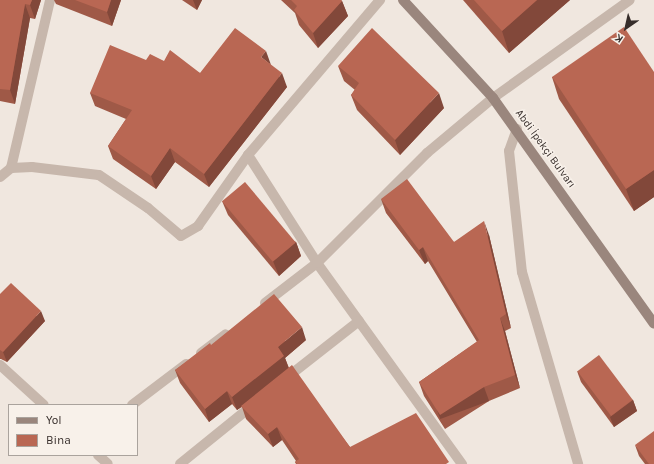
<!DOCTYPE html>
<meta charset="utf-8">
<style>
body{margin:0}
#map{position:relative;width:654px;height:464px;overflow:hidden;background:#f0e7df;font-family:Karla,sans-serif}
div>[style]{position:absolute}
.minor>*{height:10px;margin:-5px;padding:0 5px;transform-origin:5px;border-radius:5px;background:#c7b7ac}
.tertiary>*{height:10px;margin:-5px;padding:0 5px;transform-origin:5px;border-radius:5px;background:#c7b7ac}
.secondary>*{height:10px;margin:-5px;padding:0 5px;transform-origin:5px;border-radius:5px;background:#9a867d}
.wall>*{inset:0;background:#9f5947}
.shaded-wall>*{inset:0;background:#82483a;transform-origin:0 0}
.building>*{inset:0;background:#b96753;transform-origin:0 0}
span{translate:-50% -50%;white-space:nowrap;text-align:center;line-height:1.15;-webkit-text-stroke:3px #f8f1ea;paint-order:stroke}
.street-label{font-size:11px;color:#362d2a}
.legend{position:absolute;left:8px;top:404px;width:130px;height:52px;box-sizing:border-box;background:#f8f1ea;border:1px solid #aaa39d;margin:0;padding:5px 7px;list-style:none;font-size:12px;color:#362d2a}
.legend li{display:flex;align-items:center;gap:8px;height:20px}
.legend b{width:20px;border:1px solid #aaa39d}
.north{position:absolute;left:606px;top:8px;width:40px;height:40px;-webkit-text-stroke:3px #f8f1ea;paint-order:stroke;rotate:214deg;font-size:11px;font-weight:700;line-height:16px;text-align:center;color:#362d2a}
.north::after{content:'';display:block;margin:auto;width:14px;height:18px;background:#362d2a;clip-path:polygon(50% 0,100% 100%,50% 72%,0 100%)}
</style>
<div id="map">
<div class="minor">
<i style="left:517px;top:129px;width:23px;rotate:110deg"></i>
<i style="left:509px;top:151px;width:122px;rotate:83.9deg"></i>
<i style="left:522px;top:272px;width:200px;rotate:73.7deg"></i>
<i style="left:248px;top:155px;width:128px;rotate:57.4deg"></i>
<i style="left:317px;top:263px;width:248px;rotate:54.2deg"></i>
<i style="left:11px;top:168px;width:172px;rotate:-76.9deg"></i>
<i style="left:0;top:177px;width:14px;rotate:-39deg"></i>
<i style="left:11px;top:168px;width:21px;rotate:-3deg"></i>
<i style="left:32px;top:167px;width:67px;rotate:6.8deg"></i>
<i style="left:99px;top:175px;width:59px;rotate:34deg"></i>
<i style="left:148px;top:208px;width:43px;rotate:40.3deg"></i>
<i style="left:181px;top:236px;width:20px;rotate:-30deg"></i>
<i style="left:198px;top:226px;width:87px;rotate:-54.8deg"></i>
<i style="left:248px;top:155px;width:204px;rotate:-49.6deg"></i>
<i style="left:265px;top:303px;width:66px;rotate:-37.6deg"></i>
<i style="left:317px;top:263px;width:156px;rotate:-45deg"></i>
<i style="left:427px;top:153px;width:86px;rotate:-39.8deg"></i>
<i style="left:493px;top:98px;width:168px;rotate:-35.6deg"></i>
<i style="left:201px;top:353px;width:31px;rotate:-37deg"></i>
<i style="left:285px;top:379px;width:94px;rotate:-38.1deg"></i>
<i style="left:132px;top:405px;width:68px;rotate:-37.2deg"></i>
<i style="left:180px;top:464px;width:95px;rotate:-39deg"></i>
</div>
<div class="tertiary">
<i style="left:0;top:365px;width:59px;rotate:42.3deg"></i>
<i style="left:98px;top:455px;width:13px;rotate:42deg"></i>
</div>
<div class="secondary">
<i style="left:403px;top:0;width:133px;rotate:47.4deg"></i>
<i style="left:493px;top:98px;width:277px;rotate:54.5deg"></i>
</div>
<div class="wall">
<i style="clip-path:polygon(0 0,41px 0,35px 19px,30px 18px,15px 104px,0 101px)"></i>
<i style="clip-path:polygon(54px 0,121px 0,112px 26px,56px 4px)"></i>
<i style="clip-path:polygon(182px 0,202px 0,197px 10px)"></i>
<i style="clip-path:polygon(281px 0,341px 0,342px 1px,348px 16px,318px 48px,299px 25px,295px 13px)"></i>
<i style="clip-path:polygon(463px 0,570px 0,509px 53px)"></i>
<i style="clip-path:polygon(146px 60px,164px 61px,200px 73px,270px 64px,287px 87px,209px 187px,175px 162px,156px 189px,113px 159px,108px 146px,126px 119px,95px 106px,90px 93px)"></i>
<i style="clip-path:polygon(338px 66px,444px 108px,400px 155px,357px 110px,351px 95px,355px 90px,344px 81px)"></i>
<i style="clip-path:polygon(654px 72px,654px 197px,634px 211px,559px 99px,552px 77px)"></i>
<i style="clip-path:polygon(381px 199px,454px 242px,489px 235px,511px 328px,505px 331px,520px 388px,489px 401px,445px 429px,424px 396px,419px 382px,477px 342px,428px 261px,425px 264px,386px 213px)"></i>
<i style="clip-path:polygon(222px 201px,296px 242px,301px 256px,279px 276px,228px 215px)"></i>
<i style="clip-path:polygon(0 294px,45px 321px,7px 362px,1px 359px,0 359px)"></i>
<i style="clip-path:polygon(306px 340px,285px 358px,289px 368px,350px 447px,446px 464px,296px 464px,295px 462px,296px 461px,282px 440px,273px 447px,246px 419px,242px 407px,237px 410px,232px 404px,209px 422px,180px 383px,175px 370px,211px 345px)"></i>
<i style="clip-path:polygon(577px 371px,633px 400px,637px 411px,614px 427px,581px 382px)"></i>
<i style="clip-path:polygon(635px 445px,654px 464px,645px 464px,639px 456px)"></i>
</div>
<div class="shaded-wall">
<i style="clip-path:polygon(32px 0,41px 0,35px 19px,30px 5px)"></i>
<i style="clip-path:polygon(111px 0,121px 0,112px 26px,107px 12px)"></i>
<i style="clip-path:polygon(193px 0,202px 0,197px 10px)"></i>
<i style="clip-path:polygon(537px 0,570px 0,509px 53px,502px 31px)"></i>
<i style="clip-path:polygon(342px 1px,348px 16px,318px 48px,313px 33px)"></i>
<i style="clip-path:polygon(25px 4px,30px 18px,15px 104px,10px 90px)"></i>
<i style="clip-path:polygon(266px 51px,271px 65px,261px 57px)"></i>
<i style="clip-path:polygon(282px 73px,287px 87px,209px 187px,204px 174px)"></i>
<i style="clip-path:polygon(439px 93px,444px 108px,400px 155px,395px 140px)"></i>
<i style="clip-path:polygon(170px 148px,175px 162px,156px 189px,151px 176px)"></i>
<i style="clip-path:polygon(654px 170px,654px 197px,634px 211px,626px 189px)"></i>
<i style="clip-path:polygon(484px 221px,489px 235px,511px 328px,506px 314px)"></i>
<i style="clip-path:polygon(296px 242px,301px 256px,279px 276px,273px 261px)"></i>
<i style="clip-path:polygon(423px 247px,428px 261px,425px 264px,419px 250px)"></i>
<i style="clip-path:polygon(41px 311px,45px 321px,7px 362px,3px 352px)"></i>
<i style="clip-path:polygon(500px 318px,505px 331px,520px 388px,515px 375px)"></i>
<i style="clip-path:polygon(302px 327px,306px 340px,285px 358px,289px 369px,237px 410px,232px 397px,278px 347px)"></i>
<i style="left:484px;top:387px;width:15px;height:52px;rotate:70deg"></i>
<i style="clip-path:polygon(227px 391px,232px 404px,209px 422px,205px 409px)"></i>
<i style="clip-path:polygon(633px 400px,637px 411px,614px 427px,610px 417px)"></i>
<i style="clip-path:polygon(277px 427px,282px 440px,273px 447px,268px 434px)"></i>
</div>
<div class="building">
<i style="clip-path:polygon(0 0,32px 0,30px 5px,25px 4px,10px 90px,0 89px)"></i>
<i style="clip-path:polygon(75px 0,111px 0,107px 12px)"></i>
<i style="clip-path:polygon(291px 0,341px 0,342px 1px,313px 33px,294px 10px,297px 6px)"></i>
<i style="clip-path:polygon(474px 0,537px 0,502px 31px)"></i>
<i style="clip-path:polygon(624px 27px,654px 72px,654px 170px,626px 189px,552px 77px)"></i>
<i style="clip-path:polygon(235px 28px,266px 51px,261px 57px,282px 73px,204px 174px,170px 148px,151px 176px,108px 146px,132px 110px,90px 93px,110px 45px,146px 60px,150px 54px,164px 61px,170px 50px,200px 73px)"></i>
<i style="clip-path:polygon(372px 28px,439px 93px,395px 140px,351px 95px,359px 83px,338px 66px)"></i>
<i style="clip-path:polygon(407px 179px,454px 242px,484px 221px,506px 314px,500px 318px,515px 375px,484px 387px,440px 415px,419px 382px,479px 340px,423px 247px,419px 250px,381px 199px)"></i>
<i style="left:245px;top:182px;width:79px;height:30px;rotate:50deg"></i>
<i style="clip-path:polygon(11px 283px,41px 311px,3px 352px,0 350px,0 294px)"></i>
<i style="clip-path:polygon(274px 294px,302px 327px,278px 347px,284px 356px,232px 397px,227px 391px,205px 409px,175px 370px,210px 343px,211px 345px)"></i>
<i style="left:599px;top:355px;width:56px;height:27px;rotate:53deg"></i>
<i style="clip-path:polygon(292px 365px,350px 447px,416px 413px,449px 462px,446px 464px,297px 464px,295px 462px,299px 459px,277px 427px,268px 434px,241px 406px)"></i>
<i style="clip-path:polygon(654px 431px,654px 464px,649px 464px,635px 445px)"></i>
</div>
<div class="street-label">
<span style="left:545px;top:149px;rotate:54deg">Abdi İpekçi Bulvarı</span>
</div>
<ul class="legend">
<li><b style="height:5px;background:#9a867d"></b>Yol</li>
<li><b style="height:11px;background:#b96753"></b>Bina</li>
</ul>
<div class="north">K</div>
</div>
